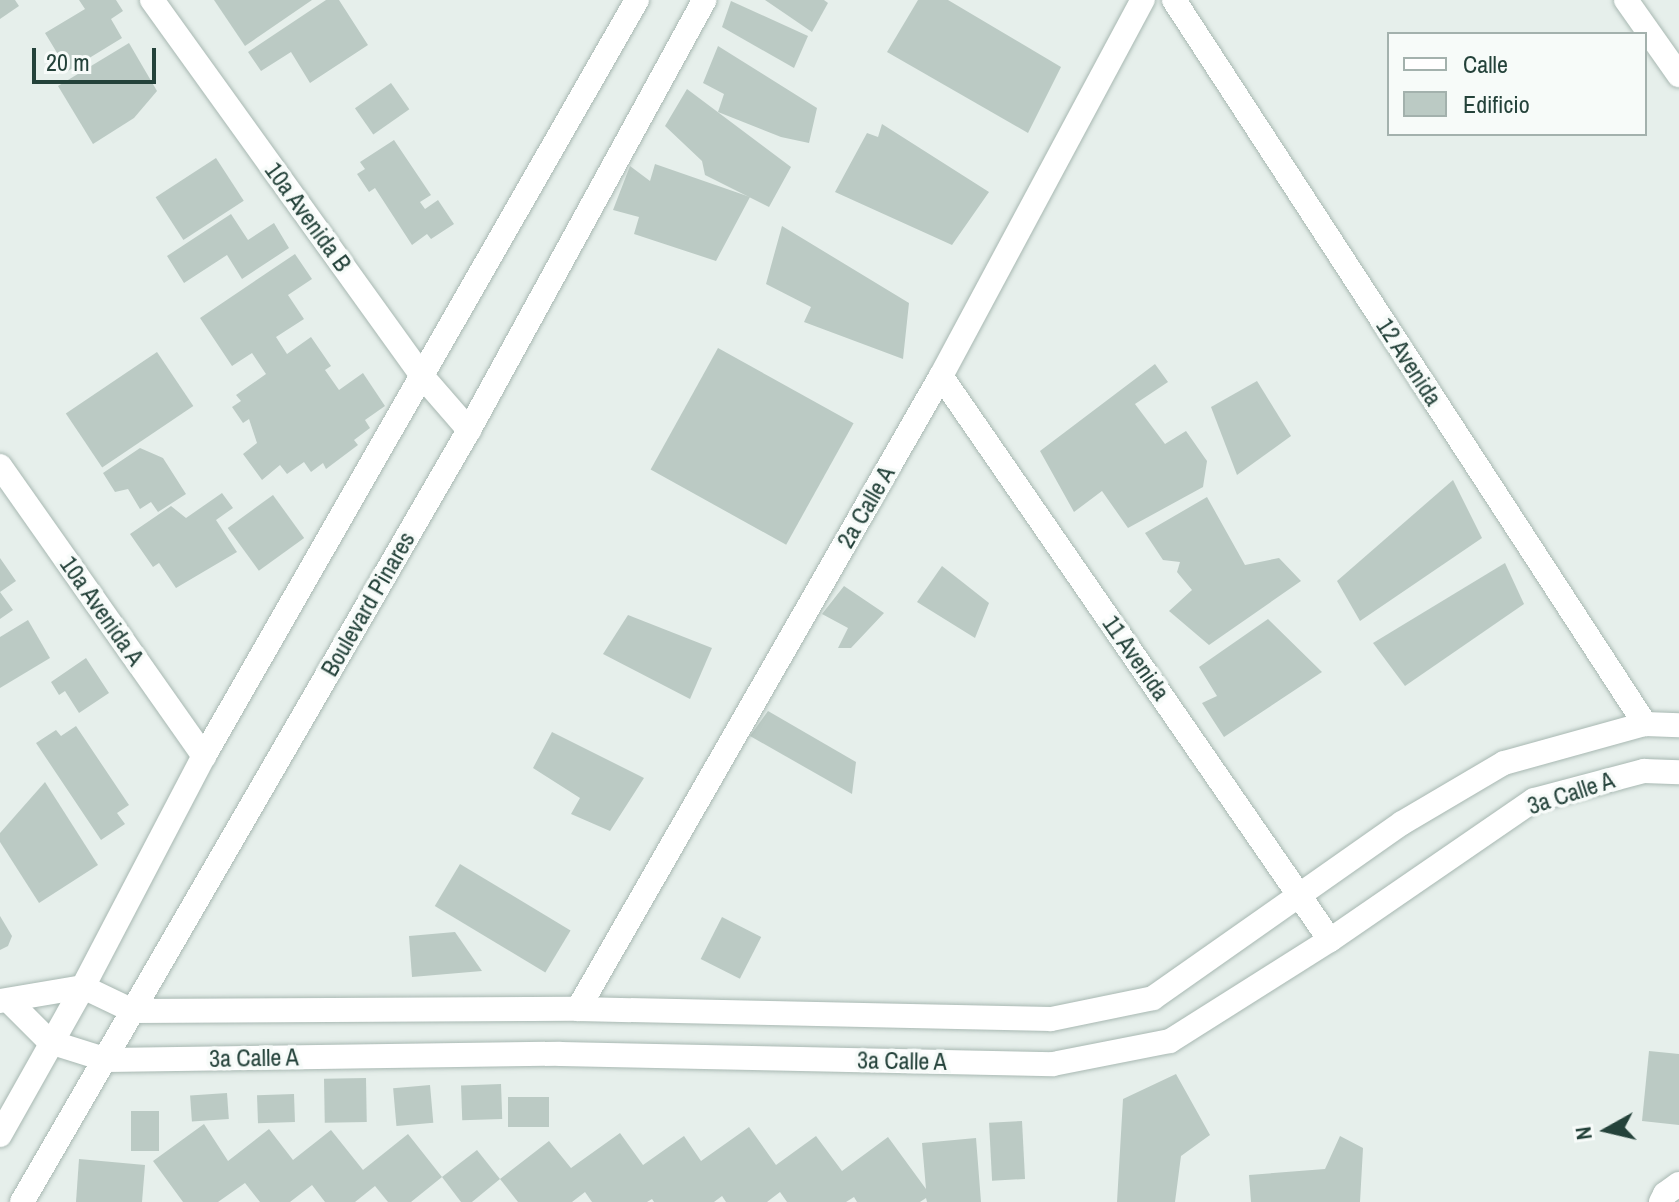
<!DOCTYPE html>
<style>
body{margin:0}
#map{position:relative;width:1679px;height:1202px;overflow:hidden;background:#e6efeb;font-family:"Archivo Narrow",sans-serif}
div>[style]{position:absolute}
.building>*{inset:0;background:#bbcac4;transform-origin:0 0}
.roads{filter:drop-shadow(0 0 2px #a8b8b2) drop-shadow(0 0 2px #a8b8b2)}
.minor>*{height:24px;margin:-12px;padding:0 12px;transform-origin:12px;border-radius:12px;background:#fff}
span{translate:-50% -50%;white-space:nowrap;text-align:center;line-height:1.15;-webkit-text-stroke:7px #f7fbf9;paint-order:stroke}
.street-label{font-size:24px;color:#24423a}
.legend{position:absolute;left:1387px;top:32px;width:260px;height:104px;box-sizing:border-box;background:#f7fbf9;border:2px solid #a3b1ad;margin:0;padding:10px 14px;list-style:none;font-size:24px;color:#24423a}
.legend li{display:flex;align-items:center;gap:16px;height:40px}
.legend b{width:40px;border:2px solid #a3b1ad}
.north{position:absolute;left:1567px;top:1090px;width:80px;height:80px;-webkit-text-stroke:6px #f7fbf9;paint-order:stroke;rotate:262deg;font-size:22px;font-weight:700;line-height:32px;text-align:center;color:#24423a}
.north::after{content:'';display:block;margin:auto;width:28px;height:36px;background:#24423a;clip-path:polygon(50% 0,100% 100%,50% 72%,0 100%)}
.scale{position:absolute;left:32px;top:48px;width:124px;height:36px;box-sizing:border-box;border:4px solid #24423a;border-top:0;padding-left:10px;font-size:24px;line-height:28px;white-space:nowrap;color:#24423a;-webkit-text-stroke:6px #f7fbf9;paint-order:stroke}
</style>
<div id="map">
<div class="building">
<i style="clip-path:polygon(0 0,15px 0,19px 6px,0 19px)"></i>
<i style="clip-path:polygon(79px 0,116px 0,123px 11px,111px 19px,122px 38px,68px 71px,45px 33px,85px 9px)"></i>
<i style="clip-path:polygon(214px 0,312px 0,245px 46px)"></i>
<i style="clip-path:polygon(326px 0,339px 0,368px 45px,310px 83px,291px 52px,261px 71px,248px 52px)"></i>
<i style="clip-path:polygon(765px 0,824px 0,828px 3px,812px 32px)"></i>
<i style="clip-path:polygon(918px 0,948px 0,1061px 67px,1028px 133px,887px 52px)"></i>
<i style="clip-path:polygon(731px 1px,808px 36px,794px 68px,722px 27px)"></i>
<i style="clip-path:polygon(129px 43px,157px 91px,134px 118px,93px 144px,58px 86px)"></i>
<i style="clip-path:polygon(718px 46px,817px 108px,809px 143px,781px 137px,718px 112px,724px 94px,703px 83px)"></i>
<i style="left:391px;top:83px;width:32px;height:44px;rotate:55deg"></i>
<i style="clip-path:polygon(687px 89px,791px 167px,769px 207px,705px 175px,702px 161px,665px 126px)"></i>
<i style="clip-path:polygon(882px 124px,989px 192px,952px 245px,835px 192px,867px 133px,878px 137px)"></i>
<i style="clip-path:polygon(394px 140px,431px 195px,420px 202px,425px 209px,438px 200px,454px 224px,431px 239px,427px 234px,412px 245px,375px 188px,369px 192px,357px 174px,365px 169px,360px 162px)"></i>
<i style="left:216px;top:158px;width:51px;height:72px;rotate:57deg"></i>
<i style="clip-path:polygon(655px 164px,750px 197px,716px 261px,634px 234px,639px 217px,613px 210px,630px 166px,650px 181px)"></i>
<i style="clip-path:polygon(231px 214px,248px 240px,274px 223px,289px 248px,242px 279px,227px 255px,184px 283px,167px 256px)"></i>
<i style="clip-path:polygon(782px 226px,909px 303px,903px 359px,804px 322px,811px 307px,766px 284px)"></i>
<i style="clip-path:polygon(295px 254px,312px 279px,288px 295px,304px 319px,276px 337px,287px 354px,311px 337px,331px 366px,325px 370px,339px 390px,363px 373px,385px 406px,365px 420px,370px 428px,354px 440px,358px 445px,326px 469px,323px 463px,311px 472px,304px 462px,287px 474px,280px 465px,262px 480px,243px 454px,257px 443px,249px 419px,243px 423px,232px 407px,241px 401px,236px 395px,266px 374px,252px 353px,232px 366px,200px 318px)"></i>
<i style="left:718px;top:348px;width:155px;height:139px;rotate:29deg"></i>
<i style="left:157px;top:352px;width:65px;height:110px;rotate:56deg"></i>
<i style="clip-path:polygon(1155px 364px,1168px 382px,1135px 404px,1165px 444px,1186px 431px,1207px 461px,1203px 487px,1128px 528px,1102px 491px,1074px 512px,1040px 451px)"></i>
<i style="clip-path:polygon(1257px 381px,1291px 436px,1237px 475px,1211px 407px)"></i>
<i style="clip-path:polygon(140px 448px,163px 458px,186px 494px,158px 512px,151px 502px,140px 509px,128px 489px,115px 492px,103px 473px)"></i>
<i style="clip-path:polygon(1453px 480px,1482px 538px,1360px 621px,1337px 581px)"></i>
<i style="clip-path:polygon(222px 493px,233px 508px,216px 520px,237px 552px,176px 588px,159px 563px,153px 567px,130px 534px,171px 506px,186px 518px)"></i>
<i style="left:273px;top:495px;width:53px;height:56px;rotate:54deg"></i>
<i style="clip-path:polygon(1207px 497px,1245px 565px,1279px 558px,1301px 581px,1209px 645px,1169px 611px,1192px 590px,1177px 572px,1180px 562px,1163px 560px,1145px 533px)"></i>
<i style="clip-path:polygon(0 558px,16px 581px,0 592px,13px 610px,0 619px)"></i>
<i style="clip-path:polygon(1505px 563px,1524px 604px,1405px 686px,1373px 643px)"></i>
<i style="clip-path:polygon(942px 566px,989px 603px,975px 638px,917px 602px)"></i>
<i style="clip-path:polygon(844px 586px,884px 613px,851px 648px,838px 648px,848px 628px,822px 614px)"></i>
<i style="clip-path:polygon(628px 615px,712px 648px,690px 699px,603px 654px)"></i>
<i style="clip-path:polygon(1268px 619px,1322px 672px,1224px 737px,1202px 703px,1217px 696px,1199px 667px)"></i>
<i style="clip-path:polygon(28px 620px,50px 658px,0 688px,0 637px)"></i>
<i style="clip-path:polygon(86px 658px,109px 693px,79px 713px,65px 691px,59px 695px,51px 682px)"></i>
<i style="clip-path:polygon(768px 711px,856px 762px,852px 794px,750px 736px)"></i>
<i style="clip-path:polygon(76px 726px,129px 805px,117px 813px,125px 824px,101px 840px,36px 743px,56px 730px,61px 736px)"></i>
<i style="clip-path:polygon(552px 732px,644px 778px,610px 831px,571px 814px,580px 798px,533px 768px)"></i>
<i style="clip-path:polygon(45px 782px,98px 865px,39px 903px,0 842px,0 833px)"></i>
<i style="left:460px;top:864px;width:129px;height:49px;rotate:31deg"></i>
<i style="clip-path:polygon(0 916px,12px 936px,8px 946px,0 950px)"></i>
<i style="left:722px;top:917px;width:44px;height:47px;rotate:27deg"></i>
<i style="clip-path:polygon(455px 932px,482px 971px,412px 977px,409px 936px)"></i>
<i style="clip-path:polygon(1649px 1051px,1679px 1054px,1679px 1125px,1642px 1121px)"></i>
<i style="clip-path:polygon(1176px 1074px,1210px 1135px,1181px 1156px,1175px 1202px,1117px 1202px,1123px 1099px)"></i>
<i style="left:366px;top:1078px;width:44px;height:42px;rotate:89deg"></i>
<i style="left:501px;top:1084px;width:35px;height:40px;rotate:88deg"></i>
<i style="left:430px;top:1085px;width:38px;height:37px;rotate:85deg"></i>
<i style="left:227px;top:1093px;width:26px;height:37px;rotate:86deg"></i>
<i style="left:294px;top:1094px;width:28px;height:37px;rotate:88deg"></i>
<i style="left:508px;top:1097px;width:41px;height:30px"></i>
<i style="left:131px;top:1111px;width:28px;height:40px"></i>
<i style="left:1022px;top:1121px;width:58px;height:33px;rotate:87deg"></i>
<i style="clip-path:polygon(204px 1124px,228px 1161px,269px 1129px,293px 1160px,331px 1130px,363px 1170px,408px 1134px,442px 1177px,411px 1202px,388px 1202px,375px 1186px,355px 1202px,325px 1202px,312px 1185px,290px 1202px,260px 1202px,245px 1183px,218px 1202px,183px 1202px,153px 1161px)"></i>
<i style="clip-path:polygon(749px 1127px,776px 1165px,816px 1136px,842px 1171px,888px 1137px,926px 1189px,922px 1143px,976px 1138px,981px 1202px,927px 1202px,926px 1198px,920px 1202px,857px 1202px,854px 1197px,846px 1202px,787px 1202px,780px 1192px,767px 1202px,726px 1202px,722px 1196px,714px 1202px,654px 1202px,652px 1199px,647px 1202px,592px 1202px,585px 1192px,572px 1202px,518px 1202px,500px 1179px,549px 1141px,571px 1168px,620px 1133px,643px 1165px,684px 1136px,701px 1161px)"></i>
<i style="clip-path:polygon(1340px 1136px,1363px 1148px,1360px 1202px,1251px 1202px,1249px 1175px,1325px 1169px)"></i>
<i style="clip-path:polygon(477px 1150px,500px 1179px,472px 1202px,461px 1202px,442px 1177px)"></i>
<i style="clip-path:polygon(79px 1159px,145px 1165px,142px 1202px,76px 1202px)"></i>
</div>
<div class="roads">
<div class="minor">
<i style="left:152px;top:0;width:463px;rotate:54.3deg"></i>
<i style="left:422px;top:376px;width:72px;rotate:49deg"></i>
<i style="left:1174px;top:0;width:864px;rotate:56.95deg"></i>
<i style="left:1626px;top:0;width:92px;rotate:54.8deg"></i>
<i style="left:941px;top:376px;width:685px;rotate:55.41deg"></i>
<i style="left:0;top:466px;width:355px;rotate:54.9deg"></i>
<i style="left:83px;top:987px;width:55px;rotate:25.6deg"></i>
<i style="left:133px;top:1011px;width:445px;rotate:-0.3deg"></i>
<i style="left:578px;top:1009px;width:473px;rotate:1.2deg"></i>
<i style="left:1051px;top:1019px;width:104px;rotate:-11.6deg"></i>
<i style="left:1153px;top:998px;width:304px;rotate:-35.1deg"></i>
<i style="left:1402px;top:823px;width:118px;rotate:-30.5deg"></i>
<i style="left:1504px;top:763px;width:146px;rotate:-15.5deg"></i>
<i style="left:1645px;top:724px;width:34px;rotate:2deg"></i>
<i style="left:0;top:1001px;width:84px;rotate:-9.6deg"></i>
<i style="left:9px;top:1001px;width:58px;rotate:45deg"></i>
<i style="left:50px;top:1042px;width:60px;rotate:17.5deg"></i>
<i style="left:107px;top:1060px;width:453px;rotate:-0.8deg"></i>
<i style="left:560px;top:1054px;width:493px;rotate:1.2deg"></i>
<i style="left:1053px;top:1064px;width:119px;rotate:-11.1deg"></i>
<i style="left:1170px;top:1041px;width:189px;rotate:-32.3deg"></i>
<i style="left:1330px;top:940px;width:247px;rotate:-34.5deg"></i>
<i style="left:1534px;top:800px;width:114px;rotate:-14.8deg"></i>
<i style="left:1644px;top:771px;width:35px;rotate:2deg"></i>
<i style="left:578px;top:1009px;width:730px;rotate:-60.17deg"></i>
<i style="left:941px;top:376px;width:427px;rotate:-61.8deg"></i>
<i style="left:0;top:1135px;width:170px;rotate:-60.7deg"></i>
<i style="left:83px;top:987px;width:261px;rotate:-62.4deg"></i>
<i style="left:204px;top:756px;width:871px;rotate:-60.2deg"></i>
<i style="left:22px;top:1202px;width:892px;rotate:-59.93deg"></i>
<i style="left:469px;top:430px;width:490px;rotate:-61.3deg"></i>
<i style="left:1661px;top:1202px;width:9px;rotate:-63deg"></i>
<i style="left:1665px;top:1194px;width:17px;rotate:-36deg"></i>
</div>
</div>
<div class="street-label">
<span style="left:308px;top:217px;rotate:54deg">10a Avenida B</span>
<span style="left:1409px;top:362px;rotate:57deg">12 Avenida</span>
<span style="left:866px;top:507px;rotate:-60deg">2a Calle A</span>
<span style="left:368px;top:604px;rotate:-60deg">Boulevard Pinares</span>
<span style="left:102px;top:611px;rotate:55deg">10a Avenida A</span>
<span style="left:1136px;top:658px;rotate:55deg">11 Avenida</span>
<span style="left:1571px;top:793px;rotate:-18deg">3a Calle A</span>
<span style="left:254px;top:1058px;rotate:-1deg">3a Calle A</span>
<span style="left:902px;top:1061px;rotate:1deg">3a Calle A</span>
</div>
<ul class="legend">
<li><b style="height:10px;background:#fff"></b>Calle</li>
<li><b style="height:22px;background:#bbcac4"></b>Edificio</li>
</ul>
<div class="north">N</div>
<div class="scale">20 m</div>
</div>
